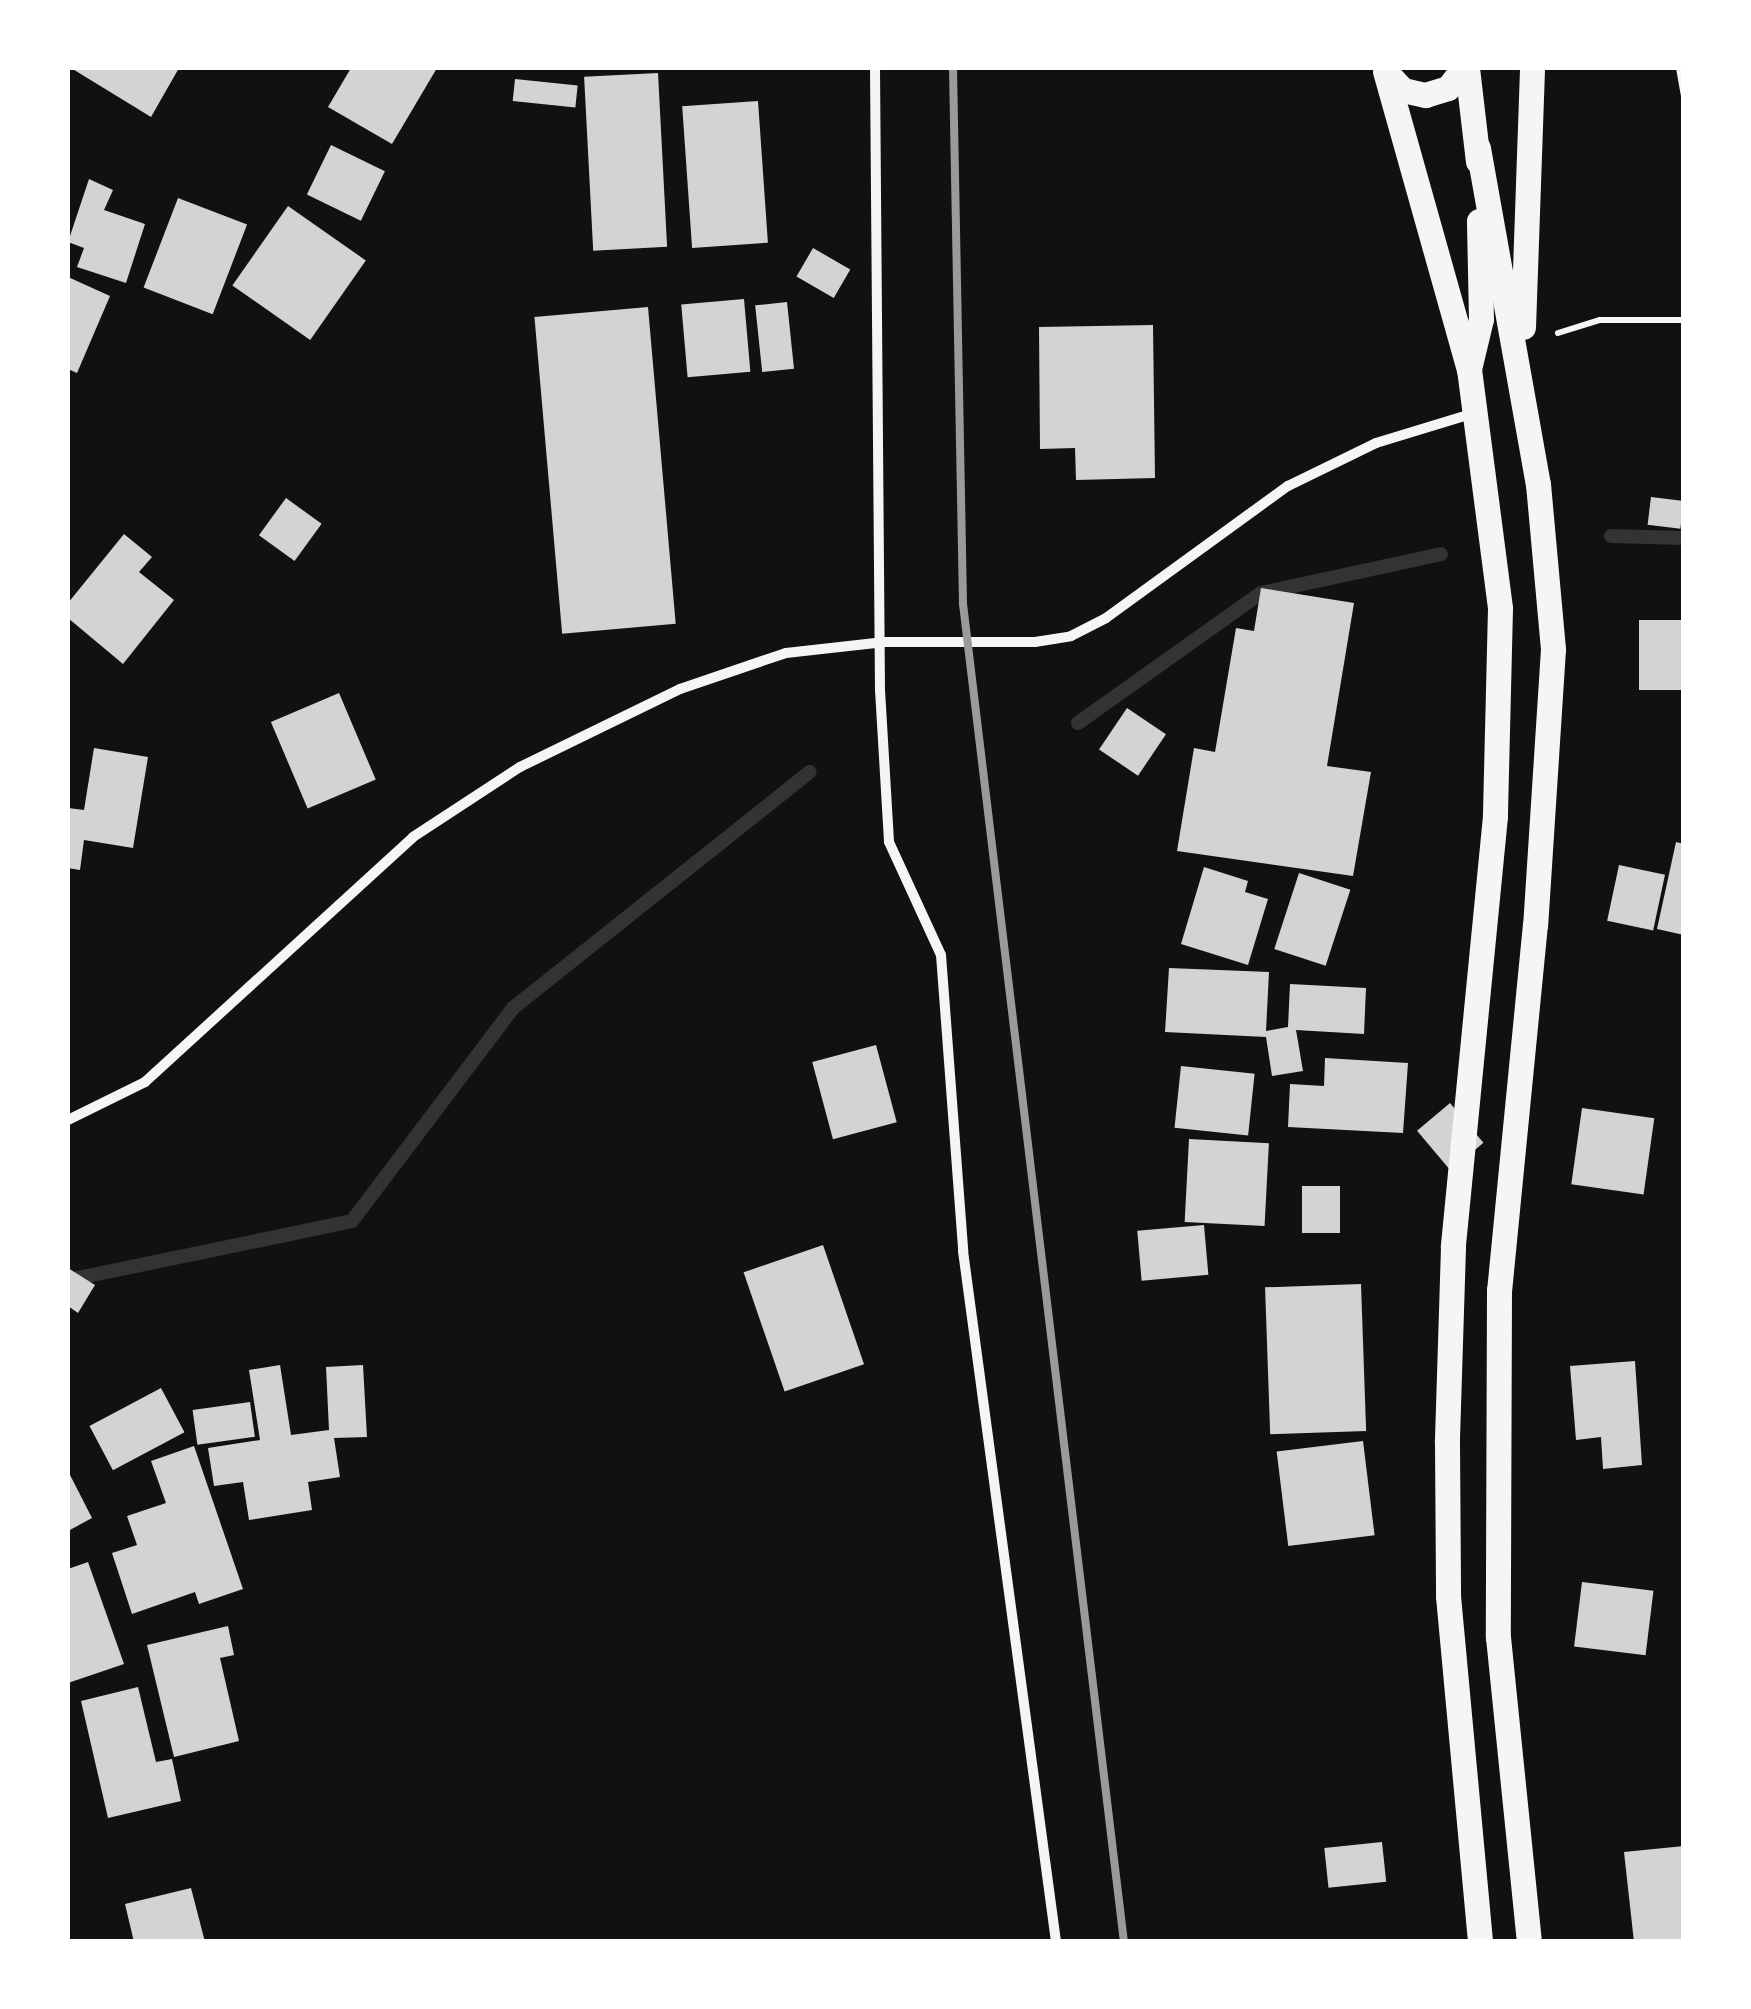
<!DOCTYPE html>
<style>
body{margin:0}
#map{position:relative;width:1751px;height:2009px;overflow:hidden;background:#111;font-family:Ubuntu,sans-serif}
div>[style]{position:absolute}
.stream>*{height:14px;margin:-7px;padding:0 7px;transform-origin:7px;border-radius:7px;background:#333}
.building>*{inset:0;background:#d3d3d3;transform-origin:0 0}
.path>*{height:6px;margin:-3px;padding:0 3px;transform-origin:3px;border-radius:3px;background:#f5f5f5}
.minor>*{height:10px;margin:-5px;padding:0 5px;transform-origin:5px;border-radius:5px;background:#f5f5f5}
.primary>*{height:25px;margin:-12.5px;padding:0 12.5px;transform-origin:12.5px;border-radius:12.5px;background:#f5f5f5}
.rail>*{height:8px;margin:-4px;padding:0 4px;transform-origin:4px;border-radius:4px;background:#9a9a9a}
span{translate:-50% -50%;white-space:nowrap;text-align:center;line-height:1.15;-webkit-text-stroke:8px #fff;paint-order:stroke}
.frame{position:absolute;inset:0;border:70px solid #fff;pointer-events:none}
</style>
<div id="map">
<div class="stream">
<i style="left:1611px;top:536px;width:73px;rotate:1.6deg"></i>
<i style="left:1078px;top:723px;width:224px;rotate:-35.4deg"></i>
<i style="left:1261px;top:593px;width:184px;rotate:-12.2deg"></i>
<i style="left:68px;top:1280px;width:290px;rotate:-11.7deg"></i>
<i style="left:352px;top:1221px;width:267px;rotate:-52.9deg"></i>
<i style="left:513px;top:1008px;width:379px;rotate:-38.5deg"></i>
</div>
<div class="building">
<i style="clip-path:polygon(71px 68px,179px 68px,151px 117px)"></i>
<i style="clip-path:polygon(351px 68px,437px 68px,392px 144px,328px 107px)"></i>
<i style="left:658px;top:73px;width:174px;height:74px;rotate:87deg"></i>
<i style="left:515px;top:79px;width:63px;height:22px;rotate:6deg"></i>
<i style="left:758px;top:101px;width:142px;height:76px;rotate:86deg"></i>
<i style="left:331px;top:145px;width:60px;height:55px;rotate:26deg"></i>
<i style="clip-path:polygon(89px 179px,113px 190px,104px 210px,145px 224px,126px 283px,77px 267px,84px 248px,68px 242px)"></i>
<i style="left:178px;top:198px;width:74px;height:96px;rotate:21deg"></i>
<i style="left:288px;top:206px;width:95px;height:97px;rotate:35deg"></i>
<i style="left:813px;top:248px;width:43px;height:33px;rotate:30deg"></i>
<i style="clip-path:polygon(68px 277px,110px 296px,77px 373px,68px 369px)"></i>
<i style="left:744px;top:299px;width:73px;height:63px;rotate:85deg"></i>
<i style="left:787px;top:302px;width:67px;height:32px;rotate:84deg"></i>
<i style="left:648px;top:307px;width:318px;height:114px;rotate:85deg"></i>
<i style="clip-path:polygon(1153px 325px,1155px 478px,1076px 480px,1075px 448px,1040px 449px,1039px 327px)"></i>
<i style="left:1651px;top:497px;width:33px;height:28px;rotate:7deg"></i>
<i style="left:286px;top:498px;width:44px;height:46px;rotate:36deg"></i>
<i style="clip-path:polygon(124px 534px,152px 557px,139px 572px,174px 600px,123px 664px,68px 618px,68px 603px)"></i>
<i style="clip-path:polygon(1261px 588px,1354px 603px,1327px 766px,1371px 772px,1353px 876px,1177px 851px,1194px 748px,1215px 752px,1236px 628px,1254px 631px)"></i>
<i style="left:1684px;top:620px;width:70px;height:45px;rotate:90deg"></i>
<i style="left:339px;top:693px;width:94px;height:74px;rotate:67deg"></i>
<i style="left:1127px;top:708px;width:47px;height:50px;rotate:34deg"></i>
<i style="clip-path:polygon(94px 748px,148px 757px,133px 848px,84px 840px,80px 870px,68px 868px,68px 808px,84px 810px)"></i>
<i style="clip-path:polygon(1676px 842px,1684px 844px,1684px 935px,1657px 929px)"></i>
<i style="left:1619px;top:865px;width:47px;height:57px;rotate:12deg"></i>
<i style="clip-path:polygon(1204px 867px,1248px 881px,1245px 892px,1268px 899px,1248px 965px,1181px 944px)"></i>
<i style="left:1299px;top:873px;width:54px;height:80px;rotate:18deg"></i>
<i style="clip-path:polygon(1169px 968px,1269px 972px,1266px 1031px,1288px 1027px,1290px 984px,1366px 988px,1364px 1034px,1296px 1030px,1303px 1071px,1272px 1076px,1266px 1037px,1165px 1032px)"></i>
<i style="left:876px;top:1045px;width:80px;height:66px;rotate:75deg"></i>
<i style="clip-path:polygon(1325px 1058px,1408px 1063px,1403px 1133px,1288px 1127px,1290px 1084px,1324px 1086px)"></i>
<i style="left:1181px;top:1066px;width:74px;height:62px;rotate:6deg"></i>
<i style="left:1450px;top:1103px;width:52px;height:43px;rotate:50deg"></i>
<i style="left:1582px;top:1108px;width:73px;height:77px;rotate:8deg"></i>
<i style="left:1189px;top:1139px;width:80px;height:83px;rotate:3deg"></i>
<i style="left:1302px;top:1186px;width:38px;height:47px"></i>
<i style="left:1204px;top:1225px;width:50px;height:67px;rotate:85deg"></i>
<i style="left:823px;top:1245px;width:126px;height:84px;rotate:71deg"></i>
<i style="clip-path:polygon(68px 1268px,95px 1285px,78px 1313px,68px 1306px)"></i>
<i style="left:1361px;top:1284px;width:147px;height:96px;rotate:88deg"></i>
<i style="clip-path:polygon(1635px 1361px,1642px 1465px,1603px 1469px,1601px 1437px,1576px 1440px,1570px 1366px)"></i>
<i style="clip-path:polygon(280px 1365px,291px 1435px,329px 1430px,326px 1367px,363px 1365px,367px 1437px,334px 1438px,340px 1477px,308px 1482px,312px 1510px,249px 1520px,243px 1482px,214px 1486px,208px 1448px,260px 1440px,249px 1370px)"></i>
<i style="left:161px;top:1388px;width:50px;height:81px;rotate:62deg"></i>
<i style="left:250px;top:1402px;width:35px;height:58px;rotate:82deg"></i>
<i style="left:1363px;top:1441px;width:95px;height:87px;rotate:83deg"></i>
<i style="clip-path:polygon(194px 1446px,243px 1589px,199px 1604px,195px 1592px,132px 1614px,112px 1553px,137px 1545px,127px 1516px,166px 1503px,151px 1461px)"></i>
<i style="clip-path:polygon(68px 1471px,92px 1518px,68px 1531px)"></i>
<i style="clip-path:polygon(88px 1562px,124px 1664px,68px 1683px,68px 1569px)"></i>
<i style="left:1582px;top:1582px;width:72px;height:65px;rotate:7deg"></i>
<i style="clip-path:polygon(228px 1626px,234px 1655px,220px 1658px,239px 1741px,174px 1757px,147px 1645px)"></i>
<i style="clip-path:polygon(138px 1687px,156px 1762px,172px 1759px,181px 1801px,108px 1818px,81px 1701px)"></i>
<i style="left:1382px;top:1842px;width:40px;height:58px;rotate:84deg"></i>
<i style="clip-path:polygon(1684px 1846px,1684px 1940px,1634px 1942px,1624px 1852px)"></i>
<i style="clip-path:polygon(191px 1888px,205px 1942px,134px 1942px,125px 1904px)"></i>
</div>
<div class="path">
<i style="left:1679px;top:68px;width:27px;rotate:80deg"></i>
<i style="left:1558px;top:333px;width:44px;rotate:-17.2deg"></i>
<i style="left:1600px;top:320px;width:84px"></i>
</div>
<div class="minor">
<i style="left:875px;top:68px;width:622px;rotate:89.54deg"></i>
<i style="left:880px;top:690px;width:152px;rotate:86.6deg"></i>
<i style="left:889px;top:842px;width:124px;rotate:65.3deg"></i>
<i style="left:941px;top:955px;width:297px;rotate:85.7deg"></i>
<i style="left:963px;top:1251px;width:697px;rotate:82.33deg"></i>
<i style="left:68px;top:1120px;width:86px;rotate:-26.3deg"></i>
<i style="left:145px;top:1082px;width:363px;rotate:-42.4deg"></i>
<i style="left:413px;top:837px;width:128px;rotate:-33.2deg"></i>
<i style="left:520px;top:767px;width:178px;rotate:-26deg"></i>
<i style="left:680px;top:689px;width:112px;rotate:-18.8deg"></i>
<i style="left:786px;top:653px;width:99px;rotate:-6.4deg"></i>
<i style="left:884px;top:642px;width:151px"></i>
<i style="left:1035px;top:642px;width:36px;rotate:-9deg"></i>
<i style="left:1071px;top:636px;width:39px;rotate:-27deg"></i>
<i style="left:1106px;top:618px;width:225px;rotate:-36deg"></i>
<i style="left:1288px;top:486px;width:98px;rotate:-26deg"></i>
<i style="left:1376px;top:443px;width:102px;rotate:-17deg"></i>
</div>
<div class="primary">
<i style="left:1467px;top:68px;width:94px;rotate:83.3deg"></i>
<i style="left:1385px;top:71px;width:310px;rotate:74.3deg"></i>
<i style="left:1469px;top:369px;width:241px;rotate:82.6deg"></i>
<i style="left:1500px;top:608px;width:208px;rotate:91.4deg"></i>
<i style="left:1495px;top:816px;width:433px;rotate:95.6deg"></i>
<i style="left:1453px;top:1247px;width:196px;rotate:91.8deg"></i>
<i style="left:1447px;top:1443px;width:153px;rotate:89.6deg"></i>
<i style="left:1448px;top:1596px;width:347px;rotate:84.7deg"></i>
<i style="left:1386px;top:72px;width:25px;rotate:47deg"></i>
<i style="left:1403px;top:90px;width:23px;rotate:13deg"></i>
<i style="left:1425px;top:95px;width:24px;rotate:-17deg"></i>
<i style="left:1448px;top:88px;width:25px;rotate:-53deg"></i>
<i style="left:1478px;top:148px;width:341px;rotate:79.9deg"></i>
<i style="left:1538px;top:484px;width:166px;rotate:84.8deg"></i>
<i style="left:1553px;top:649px;width:276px;rotate:93.7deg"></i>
<i style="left:1535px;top:924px;width:368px;rotate:95.6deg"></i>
<i style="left:1499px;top:1290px;width:347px;rotate:90.2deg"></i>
<i style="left:1498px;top:1637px;width:307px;rotate:84.2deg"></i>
<i style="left:1523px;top:327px;width:259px;rotate:-88deg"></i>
<i style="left:1469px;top:369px;width:51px;rotate:-76.5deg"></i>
<i style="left:1481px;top:319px;width:98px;rotate:-91.2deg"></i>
</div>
<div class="rail">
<i style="left:953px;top:68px;width:536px;rotate:88.93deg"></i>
<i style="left:963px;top:604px;width:1348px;rotate:83.14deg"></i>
</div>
<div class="frame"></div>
</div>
